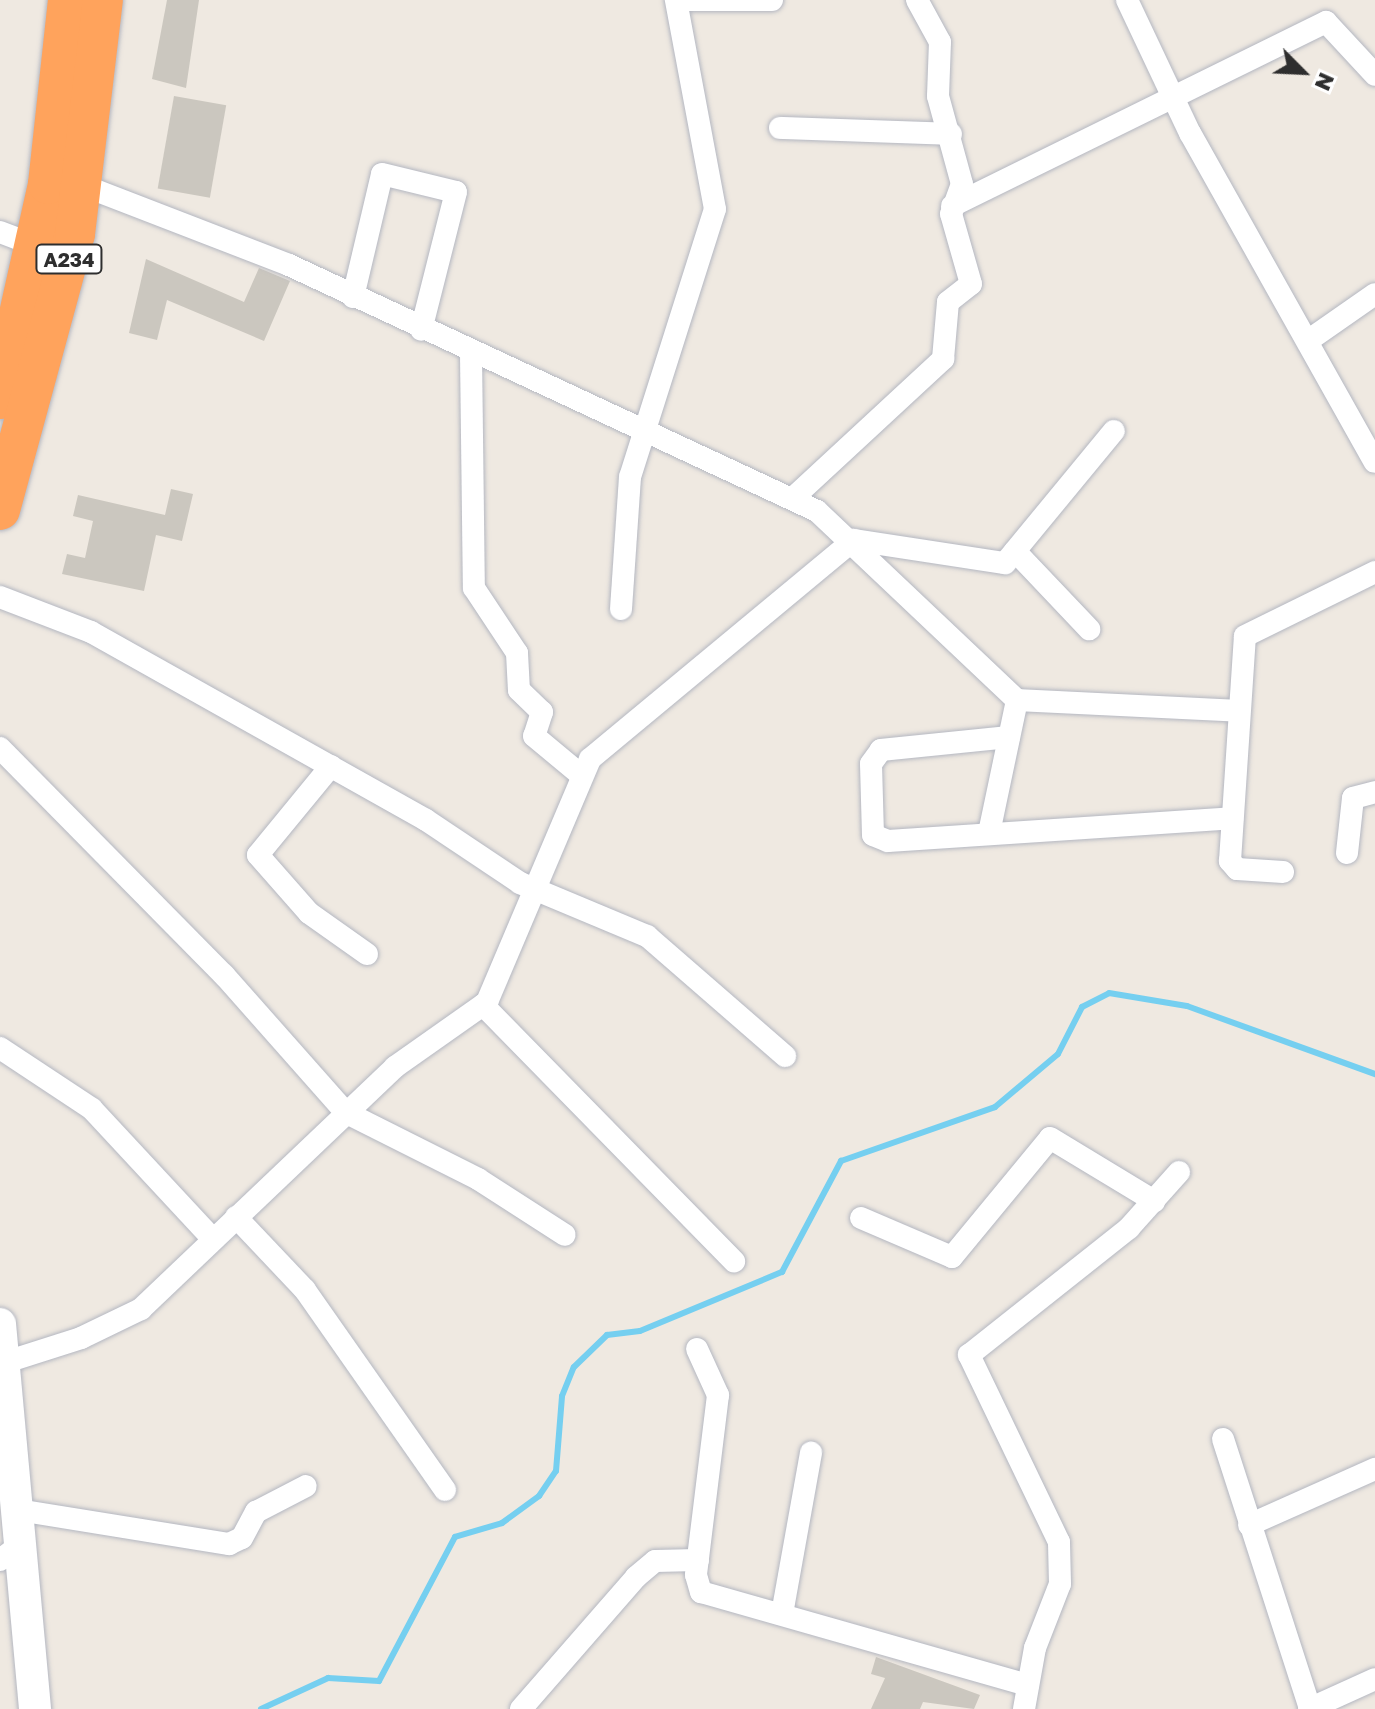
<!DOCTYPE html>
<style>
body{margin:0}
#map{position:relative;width:1375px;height:1709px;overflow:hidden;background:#efe9e1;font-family:"Golos Text",sans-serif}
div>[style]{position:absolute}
.stream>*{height:6px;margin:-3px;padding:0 3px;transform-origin:3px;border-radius:3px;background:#75cff0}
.building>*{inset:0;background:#cbc7bf;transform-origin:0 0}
.roads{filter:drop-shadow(0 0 2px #b4b7c1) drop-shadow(0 0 2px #b4b7c1)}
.street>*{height:22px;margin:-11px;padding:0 11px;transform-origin:11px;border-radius:11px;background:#fff}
.secondary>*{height:32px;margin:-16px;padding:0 16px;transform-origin:16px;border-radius:16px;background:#fff}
.highway>*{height:40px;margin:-20px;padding:0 20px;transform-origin:20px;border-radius:20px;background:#ffa35c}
span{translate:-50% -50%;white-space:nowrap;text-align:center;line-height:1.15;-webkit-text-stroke:8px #fff;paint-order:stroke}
.shield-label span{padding:2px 6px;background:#fff;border:2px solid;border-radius:6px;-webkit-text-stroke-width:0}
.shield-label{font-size:20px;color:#2e2e2e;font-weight:700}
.north{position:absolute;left:1263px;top:32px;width:80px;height:80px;-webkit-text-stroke:6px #fff;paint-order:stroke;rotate:114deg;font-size:22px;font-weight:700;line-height:32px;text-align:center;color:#2e2e2e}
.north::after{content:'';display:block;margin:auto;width:28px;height:36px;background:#2e2e2e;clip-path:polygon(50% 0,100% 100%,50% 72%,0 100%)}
</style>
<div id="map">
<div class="stream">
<i style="left:261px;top:1709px;width:74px;rotate:-24.8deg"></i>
<i style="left:328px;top:1678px;width:51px;rotate:3.4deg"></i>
<i style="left:379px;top:1681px;width:163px;rotate:-62.2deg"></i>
<i style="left:455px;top:1537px;width:49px;rotate:-16.6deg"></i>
<i style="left:502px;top:1523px;width:46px;rotate:-36.1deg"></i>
<i style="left:539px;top:1496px;width:30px;rotate:-56deg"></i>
<i style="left:556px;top:1471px;width:75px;rotate:-85.4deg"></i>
<i style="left:562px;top:1396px;width:31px;rotate:-68deg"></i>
<i style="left:574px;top:1367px;width:46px;rotate:-44.1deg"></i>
<i style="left:607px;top:1335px;width:33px;rotate:-7deg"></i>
<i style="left:640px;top:1331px;width:154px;rotate:-22.6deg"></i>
<i style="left:782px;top:1272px;width:126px;rotate:-62deg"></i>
<i style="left:841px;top:1161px;width:163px;rotate:-19.3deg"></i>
<i style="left:995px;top:1107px;width:82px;rotate:-40.1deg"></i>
<i style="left:1058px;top:1054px;width:53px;rotate:-62.9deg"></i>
<i style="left:1082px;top:1007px;width:30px;rotate:-27deg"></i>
<i style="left:1109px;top:993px;width:79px;rotate:9.5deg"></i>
<i style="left:1187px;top:1006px;width:200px;rotate:19.9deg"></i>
</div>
<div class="building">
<i style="clip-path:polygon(167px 0,199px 0,186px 88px,152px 79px)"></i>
<i style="left:174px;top:96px;width:53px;height:94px;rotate:10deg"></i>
<i style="clip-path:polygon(146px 259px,244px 302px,259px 268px,290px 281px,264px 341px,167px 300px,157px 340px,129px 333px)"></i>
<i style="clip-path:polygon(171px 489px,193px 494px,182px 541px,156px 535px,144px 591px,62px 574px,67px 554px,85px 558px,93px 521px,73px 516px,78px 495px,165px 515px)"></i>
<i style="clip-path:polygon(876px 1657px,980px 1695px,974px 1709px,923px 1702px,920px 1709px,871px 1709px,885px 1678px,871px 1674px)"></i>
</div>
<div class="roads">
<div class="street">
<i style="left:689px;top:0;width:83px"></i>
<i style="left:1127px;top:0;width:147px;rotate:64.7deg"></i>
<i style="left:1190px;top:133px;width:377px;rotate:60.7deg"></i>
<i style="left:780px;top:128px;width:171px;rotate:2deg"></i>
<i style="left:82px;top:185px;width:222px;rotate:21.1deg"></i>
<i style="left:289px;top:265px;width:582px;rotate:24.98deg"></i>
<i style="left:817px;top:511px;width:275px;rotate:43.4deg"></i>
<i style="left:1017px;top:700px;width:222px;rotate:2.8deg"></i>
<i style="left:952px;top:206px;width:417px;rotate:-26.2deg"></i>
<i style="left:1326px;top:22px;width:72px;rotate:47.2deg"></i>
<i style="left:0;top:232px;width:40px;rotate:21deg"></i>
<i style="left:353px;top:297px;width:126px;rotate:-76.7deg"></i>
<i style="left:382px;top:174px;width:76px;rotate:13.7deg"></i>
<i style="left:456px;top:192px;width:142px;rotate:104.2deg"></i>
<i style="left:1309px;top:340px;width:80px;rotate:-34.9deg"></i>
<i style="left:471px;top:354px;width:234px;rotate:89.3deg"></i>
<i style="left:474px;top:588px;width:78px;rotate:56.5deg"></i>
<i style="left:517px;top:653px;width:37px;rotate:87deg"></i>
<i style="left:519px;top:690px;width:32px;rotate:44deg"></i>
<i style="left:542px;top:712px;width:25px;rotate:108deg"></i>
<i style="left:534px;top:736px;width:61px;rotate:39.7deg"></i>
<i style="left:793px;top:498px;width:205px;rotate:-42.8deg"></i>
<i style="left:943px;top:359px;width:57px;rotate:-85deg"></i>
<i style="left:948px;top:302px;width:29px;rotate:-38deg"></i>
<i style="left:971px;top:284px;width:73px;rotate:-105.9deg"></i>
<i style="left:951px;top:214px;width:32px;rotate:-70deg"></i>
<i style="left:962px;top:184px;width:91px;rotate:-105.3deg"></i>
<i style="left:938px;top:96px;width:54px;rotate:-87.9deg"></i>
<i style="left:940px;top:42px;width:48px;rotate:-118.7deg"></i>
<i style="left:1015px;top:551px;width:108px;rotate:46.5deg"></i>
<i style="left:0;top:597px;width:97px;rotate:21deg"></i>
<i style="left:91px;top:632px;width:384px;rotate:29.3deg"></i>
<i style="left:426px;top:820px;width:113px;rotate:33.8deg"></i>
<i style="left:520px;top:883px;width:138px;rotate:22.7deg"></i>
<i style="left:647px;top:936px;width:183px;rotate:41deg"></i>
<i style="left:621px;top:609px;width:132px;rotate:-86.1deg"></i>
<i style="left:630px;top:477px;width:281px;rotate:-72.4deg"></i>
<i style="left:715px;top:209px;width:213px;rotate:-100.6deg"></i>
<i style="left:1009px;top:737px;width:129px;rotate:174.2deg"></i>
<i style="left:881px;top:750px;width:17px;rotate:126deg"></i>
<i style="left:871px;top:764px;width:71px;rotate:88.4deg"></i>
<i style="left:873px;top:835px;width:16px;rotate:22deg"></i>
<i style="left:888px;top:841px;width:345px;rotate:-3.8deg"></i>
<i style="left:0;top:748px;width:319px;rotate:45.4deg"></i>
<i style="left:224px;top:975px;width:183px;rotate:48.5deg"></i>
<i style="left:345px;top:1112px;width:149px;rotate:26.7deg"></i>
<i style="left:478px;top:1179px;width:103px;rotate:32.8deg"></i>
<i style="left:331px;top:766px;width:115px;rotate:129.4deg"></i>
<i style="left:258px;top:855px;width:77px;rotate:48.7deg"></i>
<i style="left:309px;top:913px;width:71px;rotate:35.3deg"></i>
<i style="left:989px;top:833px;width:136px;rotate:-78.1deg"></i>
<i style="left:1347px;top:853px;width:55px;rotate:-83.8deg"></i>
<i style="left:1353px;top:798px;width:23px;rotate:-15deg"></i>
<i style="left:1283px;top:872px;width:46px;rotate:-176.3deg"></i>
<i style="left:1237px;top:869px;width:11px;rotate:-131deg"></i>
<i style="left:1230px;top:861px;width:225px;rotate:-86.2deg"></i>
<i style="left:1245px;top:636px;width:145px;rotate:-26.2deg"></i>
<i style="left:483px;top:1005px;width:359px;rotate:45.6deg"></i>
<i style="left:0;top:1048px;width:110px;rotate:33.5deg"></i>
<i style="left:92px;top:1109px;width:178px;rotate:47.1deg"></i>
<i style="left:236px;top:1217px;width:100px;rotate:46.6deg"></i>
<i style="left:305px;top:1290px;width:244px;rotate:55deg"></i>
<i style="left:861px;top:1218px;width:99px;rotate:23.2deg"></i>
<i style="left:952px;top:1257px;width:154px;rotate:-50.5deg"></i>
<i style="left:1050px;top:1138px;width:122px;rotate:31.2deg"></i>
<i style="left:697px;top:1349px;width:51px;rotate:65.5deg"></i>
<i style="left:718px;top:1395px;width:181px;rotate:97deg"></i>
<i style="left:696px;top:1575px;width:18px;rotate:74deg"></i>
<i style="left:701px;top:1592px;width:340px;rotate:15.9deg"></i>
<i style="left:6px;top:1362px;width:79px;rotate:-17.7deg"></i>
<i style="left:81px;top:1338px;width:67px;rotate:-25.8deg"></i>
<i style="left:141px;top:1309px;width:351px;rotate:-43.6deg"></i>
<i style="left:395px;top:1067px;width:113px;rotate:-35.2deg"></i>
<i style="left:487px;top:1002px;width:264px;rotate:-67deg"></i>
<i style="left:590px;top:759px;width:343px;rotate:-39.7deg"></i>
<i style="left:854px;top:540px;width:153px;rotate:8.7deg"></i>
<i style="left:1005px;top:563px;width:171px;rotate:-50.5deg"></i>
<i style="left:1223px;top:1439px;width:284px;rotate:72.1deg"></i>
<i style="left:18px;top:1510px;width:214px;rotate:9.2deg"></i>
<i style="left:229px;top:1544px;width:14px;rotate:-25deg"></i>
<i style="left:242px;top:1538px;width:30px;rotate:-62deg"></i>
<i style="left:256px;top:1512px;width:56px;rotate:-27.5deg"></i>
<i style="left:1249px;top:1525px;width:138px;rotate:-24deg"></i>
<i style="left:0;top:1560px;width:26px;rotate:-37deg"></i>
<i style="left:782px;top:1614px;width:164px;rotate:-79.8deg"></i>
<i style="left:521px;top:1709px;width:175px;rotate:-48.9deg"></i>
<i style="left:636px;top:1577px;width:25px;rotate:-40deg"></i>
<i style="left:655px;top:1561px;width:43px;rotate:-1.3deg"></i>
<i style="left:1024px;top:1709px;width:62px;rotate:-79.8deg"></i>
<i style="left:1035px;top:1648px;width:69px;rotate:-68.7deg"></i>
<i style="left:1060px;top:1584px;width:42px;rotate:-91.4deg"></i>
<i style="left:1059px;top:1542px;width:208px;rotate:-115.7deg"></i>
<i style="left:969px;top:1355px;width:204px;rotate:-38.4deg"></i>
<i style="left:1129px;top:1228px;width:75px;rotate:-48.2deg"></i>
<i style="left:1309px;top:1709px;width:72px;rotate:-24.4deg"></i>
</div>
<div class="secondary">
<i style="left:0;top:1324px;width:387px;rotate:84.8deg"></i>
</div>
<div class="highway">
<i style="left:0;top:399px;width:220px;rotate:-77.4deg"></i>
<i style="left:48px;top:184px;width:185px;rotate:-83.8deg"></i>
<i style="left:0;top:510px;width:286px;rotate:-74.8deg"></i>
<i style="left:75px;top:234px;width:236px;rotate:-83.2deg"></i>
</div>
</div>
<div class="shield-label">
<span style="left:69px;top:259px">A234</span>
</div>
<div class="north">N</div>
</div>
